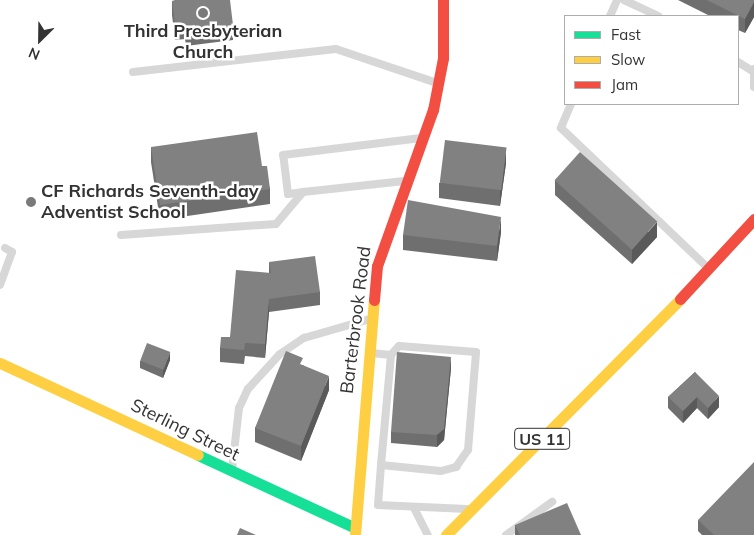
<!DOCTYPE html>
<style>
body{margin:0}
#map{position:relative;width:754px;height:535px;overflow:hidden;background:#fff;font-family:Mulish,sans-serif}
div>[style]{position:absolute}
.lane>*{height:8px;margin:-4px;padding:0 4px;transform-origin:4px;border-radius:4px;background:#d7d7d7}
.fast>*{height:11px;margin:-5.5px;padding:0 5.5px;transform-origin:5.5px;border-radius:5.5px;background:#16e098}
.slow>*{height:11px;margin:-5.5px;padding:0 5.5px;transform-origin:5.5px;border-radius:5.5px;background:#ffcf43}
.jam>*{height:11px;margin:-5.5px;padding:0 5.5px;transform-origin:5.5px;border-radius:5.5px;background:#f24e42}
.wall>*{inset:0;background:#6f6f6f}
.shaded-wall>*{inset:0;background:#5a5a5a}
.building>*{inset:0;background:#818181;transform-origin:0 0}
.dots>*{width:14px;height:14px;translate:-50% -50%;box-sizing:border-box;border:2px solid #fff;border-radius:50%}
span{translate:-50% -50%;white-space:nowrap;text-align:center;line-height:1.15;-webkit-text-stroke:5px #fff;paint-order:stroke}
.shield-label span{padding:1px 4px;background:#fff;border:1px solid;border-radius:4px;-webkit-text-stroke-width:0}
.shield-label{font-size:16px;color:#333;font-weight:700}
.poi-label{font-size:18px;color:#333;font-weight:700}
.left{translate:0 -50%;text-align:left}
.street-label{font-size:18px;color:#333}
.legend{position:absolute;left:564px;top:15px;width:175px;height:90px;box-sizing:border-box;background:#fff;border:1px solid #adadad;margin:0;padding:6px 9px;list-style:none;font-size:15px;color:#333}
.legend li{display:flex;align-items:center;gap:10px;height:25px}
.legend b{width:25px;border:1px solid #adadad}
.north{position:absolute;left:15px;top:15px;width:50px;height:50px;-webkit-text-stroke:4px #fff;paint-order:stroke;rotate:203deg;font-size:14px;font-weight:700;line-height:20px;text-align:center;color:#333}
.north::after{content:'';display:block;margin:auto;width:18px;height:22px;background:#333;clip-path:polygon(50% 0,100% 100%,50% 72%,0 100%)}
</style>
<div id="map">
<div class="lane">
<i style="left:624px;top:0;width:38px;rotate:25deg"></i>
<i style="left:610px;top:16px;width:17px;rotate:-66deg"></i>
<i style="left:738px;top:62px;width:19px;rotate:32deg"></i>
<i style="left:754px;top:69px;width:18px;rotate:90deg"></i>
<i style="left:133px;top:72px;width:204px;rotate:-6.5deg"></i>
<i style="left:336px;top:49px;width:107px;rotate:18.6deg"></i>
<i style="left:571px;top:104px;width:26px;rotate:113deg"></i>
<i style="left:561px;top:128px;width:202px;rotate:43.6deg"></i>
<i style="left:303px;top:192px;width:15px;rotate:172deg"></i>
<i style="left:288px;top:194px;width:39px;rotate:-97deg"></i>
<i style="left:283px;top:155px;width:139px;rotate:-7deg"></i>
<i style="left:121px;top:235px;width:155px;rotate:-4.1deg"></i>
<i style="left:276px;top:224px;width:42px;rotate:-49.8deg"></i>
<i style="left:303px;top:192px;width:102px;rotate:-6.2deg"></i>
<i style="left:0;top:285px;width:35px;rotate:-70deg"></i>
<i style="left:12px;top:252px;width:8px;rotate:-150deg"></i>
<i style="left:371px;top:353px;width:20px;rotate:6deg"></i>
<i style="left:391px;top:355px;width:110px;rotate:95.2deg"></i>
<i style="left:381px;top:465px;width:60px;rotate:5.7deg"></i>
<i style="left:441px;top:471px;width:16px;rotate:-15deg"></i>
<i style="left:456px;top:467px;width:21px;rotate:-55deg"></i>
<i style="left:468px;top:450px;width:98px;rotate:-85.3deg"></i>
<i style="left:476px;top:352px;width:77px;rotate:-175.5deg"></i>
<i style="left:399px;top:346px;width:12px;rotate:132deg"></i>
<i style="left:381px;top:465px;width:40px;rotate:94.3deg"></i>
<i style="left:378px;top:505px;width:89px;rotate:2.6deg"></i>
<i style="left:232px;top:470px;width:62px;rotate:-83.6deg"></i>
<i style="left:239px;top:408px;width:21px;rotate:-65deg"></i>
<i style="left:248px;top:389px;width:47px;rotate:-47.6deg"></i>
<i style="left:280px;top:354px;width:29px;rotate:-34deg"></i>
<i style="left:304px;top:338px;width:69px;rotate:-16.1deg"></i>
<i style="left:414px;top:508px;width:30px;rotate:63deg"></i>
<i style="left:506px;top:535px;width:57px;rotate:-35.7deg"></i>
</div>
<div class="fast">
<i style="left:198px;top:455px;width:173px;rotate:24.9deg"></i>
</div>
<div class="slow">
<i style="left:0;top:363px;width:218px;rotate:24.9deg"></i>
<i style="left:355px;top:535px;width:236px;rotate:-85.4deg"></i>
<i style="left:446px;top:535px;width:332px;rotate:-45.2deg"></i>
</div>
<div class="jam">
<i style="left:680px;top:299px;width:109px;rotate:-47.2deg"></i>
<i style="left:374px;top:300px;width:34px;rotate:-85deg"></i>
<i style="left:377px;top:266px;width:166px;rotate:-70.3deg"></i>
<i style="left:433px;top:110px;width:53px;rotate:-79.1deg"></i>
<i style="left:443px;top:58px;width:58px;rotate:-90deg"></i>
</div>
<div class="wall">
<i style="clip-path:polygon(678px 0,754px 0,754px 17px,745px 33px,738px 30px,738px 16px,710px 16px)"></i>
<i style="clip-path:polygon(172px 1px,233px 25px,233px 40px,186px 46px,185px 39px,175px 40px,172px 15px)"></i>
<i style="clip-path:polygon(151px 147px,262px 166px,270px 189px,270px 204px,160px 220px,151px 162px)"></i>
<i style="clip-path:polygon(506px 163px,500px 206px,439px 198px,439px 183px)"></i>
<i style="clip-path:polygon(555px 180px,657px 237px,632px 264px,555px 195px)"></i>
<i style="clip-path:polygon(501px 232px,497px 261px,403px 250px,403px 235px)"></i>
<i style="clip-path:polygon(269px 262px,320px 292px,320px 305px,269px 312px,265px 358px,245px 356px,244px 364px,220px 362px,220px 348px,230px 337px,269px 273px)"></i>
<i style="clip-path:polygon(170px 360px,163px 378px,140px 368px,140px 361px)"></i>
<i style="clip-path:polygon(303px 365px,329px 390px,301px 461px,255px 442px,255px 428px)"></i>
<i style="clip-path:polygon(451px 368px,444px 440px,437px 447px,391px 443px,391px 432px)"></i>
<i style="clip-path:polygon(695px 372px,719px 407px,708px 419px,697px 408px,683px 423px,668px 408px,668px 397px)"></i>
<i style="clip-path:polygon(698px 520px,754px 535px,702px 535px,698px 531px)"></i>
<i style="clip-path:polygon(515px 525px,581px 535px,515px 535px)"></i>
</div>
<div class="shaded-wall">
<i style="clip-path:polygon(754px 2px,754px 17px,745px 33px,745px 19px)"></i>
<i style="clip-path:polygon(506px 148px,506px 163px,500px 206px,500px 192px)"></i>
<i style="clip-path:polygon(501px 217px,501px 232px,497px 261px,497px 246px)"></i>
<i style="clip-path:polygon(657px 222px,657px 237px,632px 264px,632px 250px)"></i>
<i style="clip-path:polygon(269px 299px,269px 312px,265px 358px,265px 344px)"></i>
<i style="clip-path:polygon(170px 352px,170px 360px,163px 378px,163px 370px)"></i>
<i style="clip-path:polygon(451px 357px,451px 368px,444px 440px,437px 447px,437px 435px)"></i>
<i style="clip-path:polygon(329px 376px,329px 390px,301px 461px,301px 446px)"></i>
<i style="clip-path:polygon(719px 396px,719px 407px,708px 419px,708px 408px)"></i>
<i style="clip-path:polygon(697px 397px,697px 408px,683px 423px,683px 411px)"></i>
</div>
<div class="building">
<i style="clip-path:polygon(175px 0,230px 0,233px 25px,186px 32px,185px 24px,175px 25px,172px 1px)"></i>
<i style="clip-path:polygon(707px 0,754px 0,754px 2px,745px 19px)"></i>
<i style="clip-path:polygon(257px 132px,262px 166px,267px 166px,270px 189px,160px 205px,151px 147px)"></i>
<i style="left:445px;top:140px;width:62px;height:43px;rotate:7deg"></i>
<i style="left:580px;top:152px;width:104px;height:38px;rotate:42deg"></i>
<i style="clip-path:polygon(408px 200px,501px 217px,497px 246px,403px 235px)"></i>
<i style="clip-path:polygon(315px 256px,320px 292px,269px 299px,265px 344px,245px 343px,244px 350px,220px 348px,221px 337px,230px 337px,236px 270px,271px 273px,269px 262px)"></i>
<i style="left:147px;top:343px;width:25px;height:19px;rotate:21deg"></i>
<i style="clip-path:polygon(286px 351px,303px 358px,300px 364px,329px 376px,301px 446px,255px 428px)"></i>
<i style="clip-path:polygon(397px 352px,451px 357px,444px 429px,437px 435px,391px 432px)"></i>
<i style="clip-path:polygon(695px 372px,719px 396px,708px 408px,697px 397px,683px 411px,668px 397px)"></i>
<i style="clip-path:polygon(754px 462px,754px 535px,714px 535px,698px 520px)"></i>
<i style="clip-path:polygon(567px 503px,581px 535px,520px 535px,515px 525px)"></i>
<i style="clip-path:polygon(240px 528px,256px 535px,237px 535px)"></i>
</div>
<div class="dots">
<i style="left:203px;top:13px;background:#7a7a7a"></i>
<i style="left:31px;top:202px;background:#7a7a7a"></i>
</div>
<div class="shield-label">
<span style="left:542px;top:439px">US 11</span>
</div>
<div class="poi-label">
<span style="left:203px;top:42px">Third Presbyterian<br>Church</span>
<span class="left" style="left:41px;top:202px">CF Richards Seventh-day<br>Adventist School</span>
</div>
<div class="street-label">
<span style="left:356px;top:320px;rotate:-83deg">Barterbrook Road</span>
<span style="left:185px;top:430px;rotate:26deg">Sterling Street</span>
</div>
<ul class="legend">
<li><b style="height:6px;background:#16e098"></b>Fast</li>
<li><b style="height:6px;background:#ffcf43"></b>Slow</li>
<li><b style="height:6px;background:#f24e42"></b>Jam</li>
</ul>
<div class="north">N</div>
</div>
